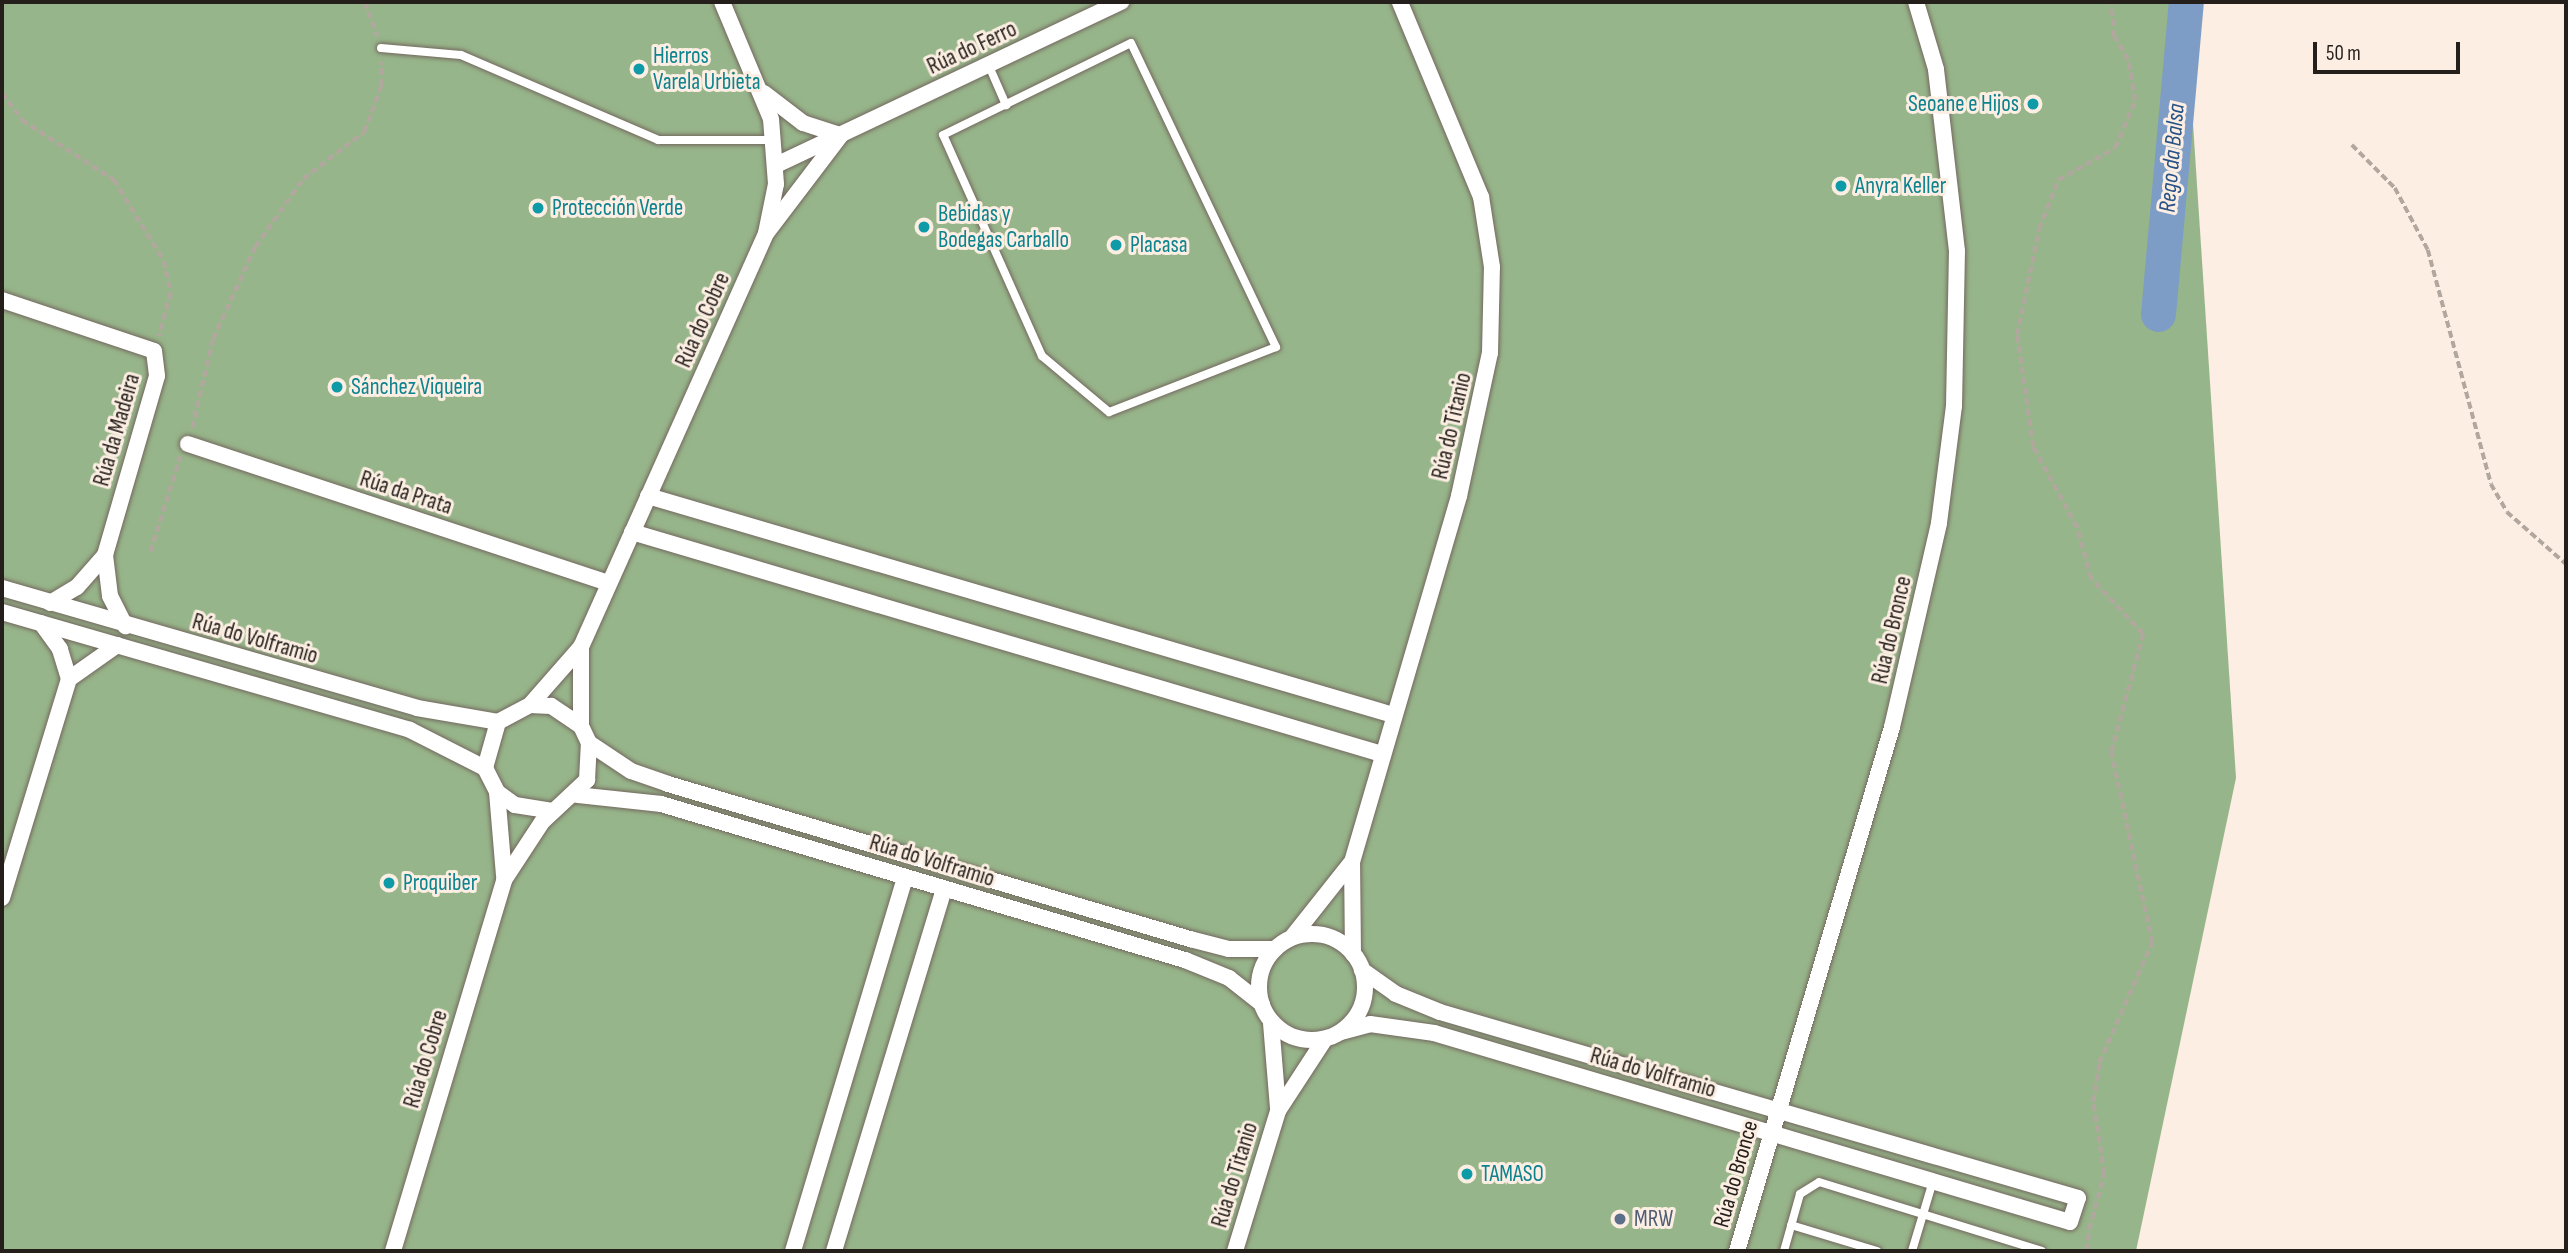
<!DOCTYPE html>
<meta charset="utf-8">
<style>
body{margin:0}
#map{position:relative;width:2568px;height:1253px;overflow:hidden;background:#fceee2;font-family:"Sofia Sans Condensed",sans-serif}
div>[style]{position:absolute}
.forest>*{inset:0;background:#97b58a}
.river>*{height:35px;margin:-17.5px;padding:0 17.5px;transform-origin:17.5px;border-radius:17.5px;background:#7d9dc6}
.path>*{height:3.5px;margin-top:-1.75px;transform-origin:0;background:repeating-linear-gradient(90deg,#b2a79e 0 7px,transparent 0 10.5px)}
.roads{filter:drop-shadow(0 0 2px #74685f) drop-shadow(0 0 2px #74685f)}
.service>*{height:8px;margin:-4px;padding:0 4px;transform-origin:4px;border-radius:4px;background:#fff}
.minor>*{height:16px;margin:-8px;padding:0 8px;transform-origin:8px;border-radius:8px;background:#fff}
.minor>.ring{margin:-8px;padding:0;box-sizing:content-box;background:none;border:16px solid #fff;border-radius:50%}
.dots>*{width:19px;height:19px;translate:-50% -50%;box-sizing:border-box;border:4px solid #fceee2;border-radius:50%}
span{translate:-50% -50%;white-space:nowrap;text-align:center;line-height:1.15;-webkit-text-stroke:6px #fceee2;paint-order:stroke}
.street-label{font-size:23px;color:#241f1b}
.culture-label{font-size:23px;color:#0d838f}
.left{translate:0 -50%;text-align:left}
.right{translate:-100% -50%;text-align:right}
.service-label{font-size:23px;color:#4e5e75}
.water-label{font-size:24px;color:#275286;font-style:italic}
.frame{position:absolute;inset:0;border:4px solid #241f1b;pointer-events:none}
.scale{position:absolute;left:2313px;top:42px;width:147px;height:32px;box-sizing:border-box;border:4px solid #241f1b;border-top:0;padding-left:9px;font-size:21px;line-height:24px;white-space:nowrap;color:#241f1b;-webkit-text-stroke:5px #fceee2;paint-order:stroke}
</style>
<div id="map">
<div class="forest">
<i style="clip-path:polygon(2px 2px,2185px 2px,2236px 778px,2136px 1251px,2px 1251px)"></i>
</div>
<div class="river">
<i style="left:2158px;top:314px;width:313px;rotate:-84.9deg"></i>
</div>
<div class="path">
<i style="left:365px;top:2px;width:37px;rotate:70deg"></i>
<i style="left:2px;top:93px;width:34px;rotate:53deg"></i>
<i style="left:22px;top:120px;width:110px;rotate:33.1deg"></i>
<i style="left:114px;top:180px;width:95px;rotate:58.3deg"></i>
<i style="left:164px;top:261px;width:33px;rotate:78deg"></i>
<i style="left:171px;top:293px;width:45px;rotate:105.6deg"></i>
<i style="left:2352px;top:145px;width:61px;rotate:45deg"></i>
<i style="left:2395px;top:188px;width:70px;rotate:62deg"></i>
<i style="left:2428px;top:250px;width:242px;rotate:74.9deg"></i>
<i style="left:2491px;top:484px;width:32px;rotate:60deg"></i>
<i style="left:2507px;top:512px;width:79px;rotate:41.4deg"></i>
<i style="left:192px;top:428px;width:91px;rotate:-76.7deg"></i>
<i style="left:213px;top:339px;width:101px;rotate:-65.5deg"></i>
<i style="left:255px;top:247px;width:83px;rotate:-54.8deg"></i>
<i style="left:303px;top:179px;width:77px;rotate:-37.6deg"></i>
<i style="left:364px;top:132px;width:49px;rotate:-69.7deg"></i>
<i style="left:381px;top:86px;width:24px;rotate:-90deg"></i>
<i style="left:150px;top:552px;width:100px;rotate:-72.5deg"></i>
<i style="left:2092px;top:1219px;width:47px;rotate:-75.1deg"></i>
<i style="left:2104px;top:1174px;width:73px;rotate:-98.7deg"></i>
<i style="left:2093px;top:1102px;width:39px;rotate:-81deg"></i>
<i style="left:2099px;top:1063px;width:131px;rotate:-66.2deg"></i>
<i style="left:2152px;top:943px;width:195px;rotate:-102.1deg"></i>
<i style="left:2111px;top:752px;width:122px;rotate:-74.8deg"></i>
<i style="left:2143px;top:634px;width:76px;rotate:-133.4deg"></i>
<i style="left:2091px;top:579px;width:53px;rotate:-105.4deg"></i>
<i style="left:2077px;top:528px;width:92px;rotate:-118.5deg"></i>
<i style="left:2033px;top:447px;width:113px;rotate:-98.1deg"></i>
<i style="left:2017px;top:335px;width:108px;rotate:-78.3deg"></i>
<i style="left:2039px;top:229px;width:53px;rotate:-68.8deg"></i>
<i style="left:2058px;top:180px;width:65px;rotate:-29.3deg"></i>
<i style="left:2115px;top:148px;width:51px;rotate:-66.9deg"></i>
<i style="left:2135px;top:101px;width:42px;rotate:-99.7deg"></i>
<i style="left:2128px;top:60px;width:27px;rotate:-121deg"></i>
<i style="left:2114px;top:37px;width:35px;rotate:-95deg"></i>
<i style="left:2086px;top:1251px;width:32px;rotate:-81deg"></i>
</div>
<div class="roads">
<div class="service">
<i style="left:1131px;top:43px;width:337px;rotate:64.5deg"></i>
<i style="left:1276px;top:347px;width:179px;rotate:158.7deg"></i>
<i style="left:1109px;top:412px;width:87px;rotate:-140.1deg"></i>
<i style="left:1042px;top:356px;width:242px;rotate:-114.1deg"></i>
<i style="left:943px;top:135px;width:209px;rotate:-26.1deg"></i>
<i style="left:381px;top:48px;width:80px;rotate:5deg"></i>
<i style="left:461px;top:55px;width:215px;rotate:23.3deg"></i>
<i style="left:658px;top:140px;width:116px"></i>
<i style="left:989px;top:66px;width:43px;rotate:66.4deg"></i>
<i style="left:1791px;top:1225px;width:90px;rotate:16.8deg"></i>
<i style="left:1784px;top:1251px;width:59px;rotate:-74.3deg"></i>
<i style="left:1800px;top:1194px;width:22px;rotate:-32deg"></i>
<i style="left:1819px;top:1182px;width:233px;rotate:17.2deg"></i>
<i style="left:1912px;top:1251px;width:73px;rotate:-73.3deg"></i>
</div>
<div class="minor">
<i style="left:764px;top:93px;width:49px;rotate:37.6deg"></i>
<i style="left:803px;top:123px;width:40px;rotate:18deg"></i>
<i style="left:841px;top:135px;width:122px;rotate:127.3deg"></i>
<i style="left:776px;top:165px;width:382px;rotate:-25.3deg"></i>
<i style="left:2px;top:300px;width:160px;rotate:18.5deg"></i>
<i style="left:154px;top:351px;width:25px;rotate:83deg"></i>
<i style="left:157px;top:376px;width:186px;rotate:106.2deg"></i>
<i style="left:105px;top:555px;width:41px;rotate:83deg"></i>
<i style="left:110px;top:596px;width:34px;rotate:63deg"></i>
<i style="left:188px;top:444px;width:443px;rotate:18.3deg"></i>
<i style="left:648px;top:496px;width:777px;rotate:16.38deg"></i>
<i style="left:632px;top:532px;width:782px;rotate:16.49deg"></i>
<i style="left:2px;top:588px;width:432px;rotate:16.1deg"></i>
<i style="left:417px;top:708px;width:82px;rotate:9.8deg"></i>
<i style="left:50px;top:603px;width:31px;rotate:-31deg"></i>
<i style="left:77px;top:587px;width:43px;rotate:-48.8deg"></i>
<i style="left:2px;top:612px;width:425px;rotate:16.1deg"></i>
<i style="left:410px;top:730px;width:84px;rotate:26.9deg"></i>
<i style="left:69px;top:679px;width:59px;rotate:-35.3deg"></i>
<i style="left:530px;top:705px;width:77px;rotate:-48.7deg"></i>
<i style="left:581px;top:647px;width:453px;rotate:-65.9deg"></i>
<i style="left:766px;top:233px;width:50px;rotate:-78.5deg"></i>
<i style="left:776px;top:184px;width:65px;rotate:-94.4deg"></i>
<i style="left:771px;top:119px;width:127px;rotate:-112.7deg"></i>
<i style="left:581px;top:726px;width:79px;rotate:-90deg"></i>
<i style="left:589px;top:743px;width:50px;rotate:33.7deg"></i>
<i style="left:631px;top:771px;width:39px;rotate:19deg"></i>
<i style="left:668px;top:784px;width:545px;rotate:16.54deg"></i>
<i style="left:1190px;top:939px;width:40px;rotate:14.4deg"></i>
<i style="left:1229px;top:949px;width:46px"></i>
<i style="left:497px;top:792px;width:84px;rotate:85.2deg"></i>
<i style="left:577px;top:795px;width:84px;rotate:6.1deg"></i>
<i style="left:661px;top:804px;width:547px;rotate:16.58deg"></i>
<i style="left:1185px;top:960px;width:48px;rotate:22.2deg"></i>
<i style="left:1229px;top:978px;width:42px;rotate:38.2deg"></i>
<i style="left:2px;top:898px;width:229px;rotate:-73deg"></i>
<i style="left:69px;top:679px;width:31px;rotate:-107deg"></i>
<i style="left:60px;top:649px;width:32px;rotate:-126deg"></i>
<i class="ring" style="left:1259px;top:934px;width:90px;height:90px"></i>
<i style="left:1293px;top:936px;width:92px;rotate:-51.6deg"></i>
<i style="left:1353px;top:954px;width:92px;rotate:-90.6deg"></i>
<i style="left:1352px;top:862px;width:381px;rotate:-73.7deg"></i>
<i style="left:1459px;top:496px;width:146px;rotate:-77.8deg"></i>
<i style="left:1490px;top:353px;width:86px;rotate:-88.7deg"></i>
<i style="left:1492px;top:267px;width:71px;rotate:-98.9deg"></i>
<i style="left:1481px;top:197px;width:211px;rotate:-112.6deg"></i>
<i style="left:1271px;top:1023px;width:86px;rotate:85.3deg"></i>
<i style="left:1341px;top:1032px;width:30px;rotate:-15deg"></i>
<i style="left:1370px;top:1024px;width:65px;rotate:8deg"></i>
<i style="left:1434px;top:1033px;width:663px;rotate:16.55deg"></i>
<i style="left:2070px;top:1222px;width:25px;rotate:-72deg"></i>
<i style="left:2078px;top:1198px;width:665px;rotate:-163.75deg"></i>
<i style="left:1440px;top:1012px;width:48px;rotate:-157.8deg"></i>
<i style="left:1396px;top:994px;width:42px;rotate:-144.8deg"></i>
<i style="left:393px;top:1251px;width:387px;rotate:-73.3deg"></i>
<i style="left:504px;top:880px;width:69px;rotate:-56.8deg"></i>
<i style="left:542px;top:822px;width:62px;rotate:-43deg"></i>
<i style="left:587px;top:780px;width:37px;rotate:-87deg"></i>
<i style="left:589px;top:743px;width:19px;rotate:-115deg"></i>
<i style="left:581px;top:726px;width:36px;rotate:-146deg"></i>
<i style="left:551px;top:706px;width:21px;rotate:-177deg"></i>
<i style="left:530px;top:705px;width:36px;rotate:152deg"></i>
<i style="left:498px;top:722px;width:48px;rotate:105.8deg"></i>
<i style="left:485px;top:768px;width:27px;rotate:63deg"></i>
<i style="left:497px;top:792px;width:22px;rotate:36deg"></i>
<i style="left:515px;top:805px;width:36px;rotate:9deg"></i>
<i style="left:793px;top:1251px;width:390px;rotate:-73.3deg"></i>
<i style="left:834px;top:1251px;width:378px;rotate:-73.1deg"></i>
<i style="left:1235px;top:1251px;width:146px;rotate:-72.9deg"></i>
<i style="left:1278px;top:1111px;width:86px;rotate:-56.9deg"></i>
<i style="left:1737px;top:1251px;width:546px;rotate:-73.52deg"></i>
<i style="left:1892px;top:727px;width:209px;rotate:-77deg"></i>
<i style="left:1939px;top:523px;width:118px;rotate:-82.7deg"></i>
<i style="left:1954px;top:406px;width:155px;rotate:-88.9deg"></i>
<i style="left:1957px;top:251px;width:183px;rotate:-96.6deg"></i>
<i style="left:1936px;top:69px;width:70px;rotate:-106.6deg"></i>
</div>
</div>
<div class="dots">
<i style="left:639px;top:69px;background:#0f9aa8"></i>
<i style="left:2033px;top:104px;background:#0f9aa8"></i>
<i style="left:1841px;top:186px;background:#0f9aa8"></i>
<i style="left:538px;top:208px;background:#0f9aa8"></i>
<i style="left:924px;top:227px;background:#0f9aa8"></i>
<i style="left:1116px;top:245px;background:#0f9aa8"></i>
<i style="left:337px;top:387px;background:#0f9aa8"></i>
<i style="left:389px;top:883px;background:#0f9aa8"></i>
<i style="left:1467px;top:1174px;background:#0f9aa8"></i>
<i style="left:1620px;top:1219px;background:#5c6f8a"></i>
</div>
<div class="street-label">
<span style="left:972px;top:48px;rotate:-25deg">Rúa do Ferro</span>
<span style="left:703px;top:320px;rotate:-66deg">Rúa do Cobre</span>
<span style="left:1452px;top:426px;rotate:-77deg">Rúa do Titanio</span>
<span style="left:117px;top:430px;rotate:-74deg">Rúa da Madeira</span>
<span style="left:406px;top:493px;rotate:18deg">Rúa da Prata</span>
<span style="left:1892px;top:630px;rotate:-77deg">Rúa do Bronce</span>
<span style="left:255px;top:639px;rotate:16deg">Rúa do Volframio</span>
<span style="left:932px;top:861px;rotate:17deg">Rúa do Volframio</span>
<span style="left:426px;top:1059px;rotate:-73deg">Rúa do Cobre</span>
<span style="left:1653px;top:1073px;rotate:16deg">Rúa do Volframio</span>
<span style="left:1736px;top:1174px;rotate:-74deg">Rúa do Bronce</span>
<span style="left:1235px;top:1175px;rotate:-73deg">Rúa do Titanio</span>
</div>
<div class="culture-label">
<span class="left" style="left:653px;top:69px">Hierros<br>Varela Urbieta</span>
<span class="right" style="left:2019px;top:104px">Seoane e Hijos</span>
<span class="left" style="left:1855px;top:186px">Anyra Keller</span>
<span class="left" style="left:552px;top:208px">Protección Verde</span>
<span class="left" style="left:938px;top:227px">Bebidas y<br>Bodegas Carballo</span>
<span class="left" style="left:1130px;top:245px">Placasa</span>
<span class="left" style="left:351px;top:387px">Sánchez Viqueira</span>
<span class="left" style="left:403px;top:883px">Proquiber</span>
<span class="left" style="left:1481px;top:1174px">TAMASO</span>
</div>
<div class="service-label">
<span class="left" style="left:1634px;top:1219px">MRW</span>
</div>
<div class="water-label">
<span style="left:2172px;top:158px;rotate:-85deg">Rego da Balsa</span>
</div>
<div class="frame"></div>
<div class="scale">50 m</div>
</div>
